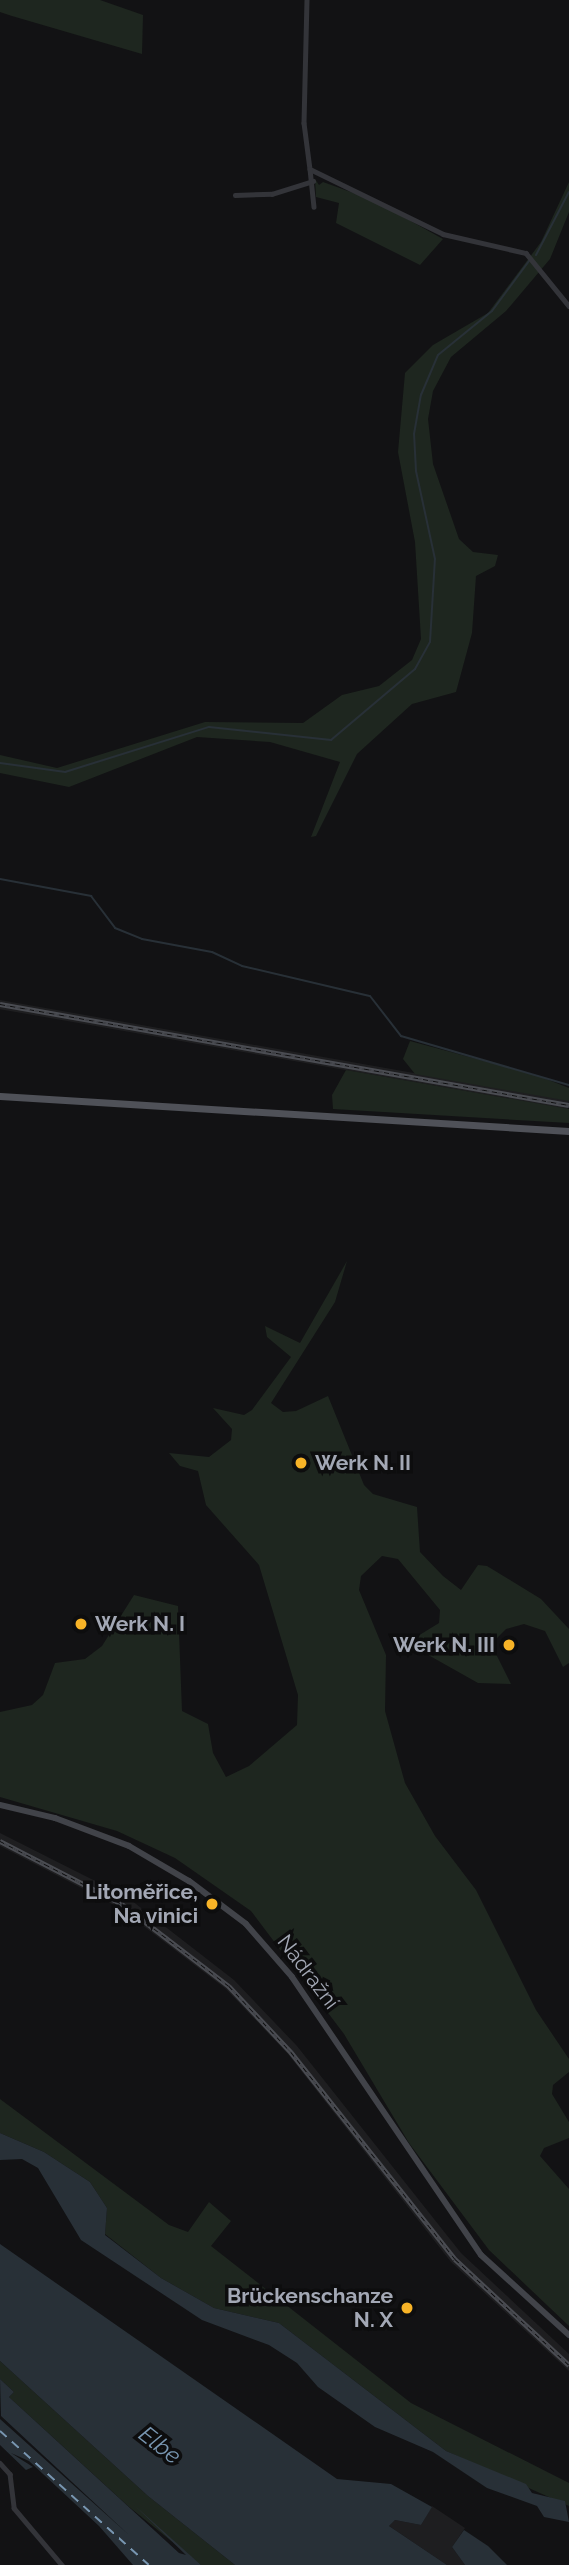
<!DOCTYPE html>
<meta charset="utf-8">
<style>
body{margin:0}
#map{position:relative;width:569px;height:2565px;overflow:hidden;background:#121214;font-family:Raleway,sans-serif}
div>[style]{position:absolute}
.built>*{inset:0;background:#1e1e20;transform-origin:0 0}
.green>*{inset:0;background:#1e261f}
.water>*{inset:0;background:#283037}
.stream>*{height:2px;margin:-1px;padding:0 1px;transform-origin:1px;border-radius:1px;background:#283037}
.ferry>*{height:2px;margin-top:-1px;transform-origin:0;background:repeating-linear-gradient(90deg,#7896b1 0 9px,transparent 0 16px)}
.minor>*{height:4.5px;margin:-2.25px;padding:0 2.25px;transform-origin:2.25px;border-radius:2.25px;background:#333439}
.secondary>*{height:6px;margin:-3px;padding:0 3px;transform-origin:3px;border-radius:3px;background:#414349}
.primary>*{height:7px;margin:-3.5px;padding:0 3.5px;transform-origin:3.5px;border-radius:3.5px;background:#4f5158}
.rail>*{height:4.5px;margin-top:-2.25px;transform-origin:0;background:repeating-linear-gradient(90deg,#0d0d0e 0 5px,#4a4c52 0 10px);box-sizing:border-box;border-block:2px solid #4a4c52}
.dots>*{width:19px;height:19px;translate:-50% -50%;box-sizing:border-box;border:4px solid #0d0d0e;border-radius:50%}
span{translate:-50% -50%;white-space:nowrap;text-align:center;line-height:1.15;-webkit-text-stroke:7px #0d0d0e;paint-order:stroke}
.poi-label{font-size:21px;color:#a3a8b5;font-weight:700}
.left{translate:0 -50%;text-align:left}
.right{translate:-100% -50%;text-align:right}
.street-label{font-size:21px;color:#a3a8b5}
.water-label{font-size:23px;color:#7896b1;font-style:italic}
</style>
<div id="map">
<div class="built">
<i style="left:0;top:1000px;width:578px;height:9px;rotate:10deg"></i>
<i style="clip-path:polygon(0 1833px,127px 1897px,234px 1980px,297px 2046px,461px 2253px,569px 2354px,569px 2371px,451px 2262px,288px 2054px,226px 1989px,120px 1908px,0 1846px)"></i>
<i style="clip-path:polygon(432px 2506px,465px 2528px,452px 2547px,465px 2565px,447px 2565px,389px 2526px,395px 2520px,421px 2525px)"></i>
</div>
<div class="green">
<i style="clip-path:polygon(0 0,100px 0,143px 15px,142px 54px,12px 16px,0 12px)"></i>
<i style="clip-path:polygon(315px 179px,319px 185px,323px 182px,373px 200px,443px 239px,420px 265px,336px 223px,339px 203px,316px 197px)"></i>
<i style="clip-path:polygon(569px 182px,569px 212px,550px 259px,506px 311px,451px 357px,433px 391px,428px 419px,433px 464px,459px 539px,473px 552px,498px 555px,495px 566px,476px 576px,472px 633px,456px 692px,412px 704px,357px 754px,316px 836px,311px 837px,340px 762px,270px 742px,197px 737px,69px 787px,0 773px,0 755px,57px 768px,205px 722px,303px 723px,342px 695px,379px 686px,412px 660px,421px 639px,415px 542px,398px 452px,405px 373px,433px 345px,488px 313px,541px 242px)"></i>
<i style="clip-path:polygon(410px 1041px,536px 1075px,569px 1088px,569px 1101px,415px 1074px,403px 1059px)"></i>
<i style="clip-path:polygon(346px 1070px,569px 1109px,569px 1123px,333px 1109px,332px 1095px)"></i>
<i style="clip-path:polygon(347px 1261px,335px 1302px,271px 1403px,283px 1412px,296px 1411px,328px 1396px,364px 1485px,373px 1494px,417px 1507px,420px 1552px,443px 1576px,461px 1590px,478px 1565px,487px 1566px,541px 1599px,569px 1629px,569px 1663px,563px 1667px,545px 1631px,524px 1624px,506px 1629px,491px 1644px,511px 1684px,478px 1683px,414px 1647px,413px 1639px,439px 1623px,440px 1610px,398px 1559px,382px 1556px,361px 1576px,359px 1590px,386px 1655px,385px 1711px,405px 1783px,435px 1836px,476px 1890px,536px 2010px,569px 2059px,569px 2072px,553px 2085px,552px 2094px,569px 2122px,569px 2138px,544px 2148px,540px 2156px,569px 2189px,569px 2326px,489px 2250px,409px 2143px,344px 2034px,251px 1911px,175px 1858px,117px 1831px,0 1797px,0 1712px,32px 1705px,43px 1695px,55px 1663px,85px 1659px,102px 1646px,134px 1595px,178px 1606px,182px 1711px,208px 1724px,213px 1753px,226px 1777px,249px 1766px,297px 1725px,298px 1695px,259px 1565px,206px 1505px,198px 1471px,180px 1466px,169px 1453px,209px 1457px,231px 1440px,232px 1429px,213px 1408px,244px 1415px,252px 1410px,291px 1357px,267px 1337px,265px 1326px,300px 1343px)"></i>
<i style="clip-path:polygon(0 2099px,169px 2225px,188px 2232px,209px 2202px,231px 2221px,211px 2246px,411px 2403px,569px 2483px,569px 2506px,446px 2451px,279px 2323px,214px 2308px,161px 2278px,105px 2234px,107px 2208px,90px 2182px,44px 2152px,0 2133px)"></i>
<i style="clip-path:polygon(0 2361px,148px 2496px,235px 2565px,201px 2565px,128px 2506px,9px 2397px,14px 2392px,0 2379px)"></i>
</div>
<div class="water">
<i style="clip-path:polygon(0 2133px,44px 2152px,90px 2182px,107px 2208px,105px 2235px,161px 2278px,214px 2308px,279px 2323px,446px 2451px,526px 2484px,532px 2493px,565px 2501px,569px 2522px,544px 2517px,537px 2506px,487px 2488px,433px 2452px,375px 2427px,318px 2387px,297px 2363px,269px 2345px,202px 2320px,81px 2240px,38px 2168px,22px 2159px,0 2160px)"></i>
<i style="clip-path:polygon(0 2244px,337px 2479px,391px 2484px,432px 2507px,421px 2525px,395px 2520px,389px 2526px,447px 2565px,235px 2565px,148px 2496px,0 2361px)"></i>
<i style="clip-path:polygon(0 2379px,14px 2392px,9px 2397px,179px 2553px,186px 2555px,134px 2505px,201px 2565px,133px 2565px,99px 2526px,29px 2461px,11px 2453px,33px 2467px,26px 2470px,0 2445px,0 2419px,129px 2535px,1px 2416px)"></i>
<i style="clip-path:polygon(464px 2530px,488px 2546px,507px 2565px,465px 2565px,452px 2547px)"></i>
</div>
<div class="stream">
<i style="left:536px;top:255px;width:71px;rotate:-62.4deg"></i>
<i style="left:0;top:763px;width:66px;rotate:7.9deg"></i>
<i style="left:65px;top:772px;width:151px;rotate:-17.4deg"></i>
<i style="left:209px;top:727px;width:123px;rotate:6.1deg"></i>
<i style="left:331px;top:740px;width:110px;rotate:-40.2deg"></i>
<i style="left:415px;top:669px;width:31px;rotate:-61deg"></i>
<i style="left:430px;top:642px;width:83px;rotate:-86.6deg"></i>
<i style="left:435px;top:559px;width:90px;rotate:-102.2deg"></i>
<i style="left:416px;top:471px;width:37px;rotate:-93deg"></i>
<i style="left:414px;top:434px;width:40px;rotate:-80deg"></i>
<i style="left:421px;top:395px;width:43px;rotate:-67deg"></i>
<i style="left:438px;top:355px;width:70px;rotate:-39.2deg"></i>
<i style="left:492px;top:311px;width:62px;rotate:-53.5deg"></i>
<i style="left:0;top:879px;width:93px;rotate:10.6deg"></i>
<i style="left:91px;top:896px;width:40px;rotate:53deg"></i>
<i style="left:115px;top:928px;width:29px;rotate:22deg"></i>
<i style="left:142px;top:939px;width:71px;rotate:10.5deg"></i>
<i style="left:212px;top:952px;width:33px;rotate:25deg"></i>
<i style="left:242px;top:966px;width:131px;rotate:13.2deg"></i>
<i style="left:370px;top:996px;width:51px;rotate:52.2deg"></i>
<i style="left:401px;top:1036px;width:175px;rotate:16.3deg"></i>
</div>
<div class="ferry">
<i style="left:0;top:2431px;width:200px;rotate:42deg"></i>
</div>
<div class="minor">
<i style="left:307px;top:0;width:123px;rotate:91.4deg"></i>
<i style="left:304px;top:123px;width:46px;rotate:82.6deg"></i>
<i style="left:310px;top:169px;width:148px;rotate:26deg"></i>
<i style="left:443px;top:234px;width:85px;rotate:12.9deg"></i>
<i style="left:526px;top:253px;width:68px;rotate:50.9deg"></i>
<i style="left:310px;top:169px;width:38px;rotate:84deg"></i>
<i style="left:235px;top:195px;width:37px;rotate:-2deg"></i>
<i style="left:272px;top:194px;width:43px;rotate:-17.6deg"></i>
<i style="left:0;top:2463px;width:15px;rotate:48deg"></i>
<i style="left:10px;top:2474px;width:34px;rotate:83deg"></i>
<i style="left:14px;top:2508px;width:75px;rotate:49.9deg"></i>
</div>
<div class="secondary">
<i style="left:0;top:1805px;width:57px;rotate:13.3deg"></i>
<i style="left:55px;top:1818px;width:79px;rotate:20.7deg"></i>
<i style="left:129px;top:1846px;width:69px;rotate:30.3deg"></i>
<i style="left:189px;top:1881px;width:71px;rotate:37deg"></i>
<i style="left:246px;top:1924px;width:70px;rotate:49deg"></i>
<i style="left:292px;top:1977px;width:336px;rotate:55.8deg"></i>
<i style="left:481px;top:2255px;width:119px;rotate:42.3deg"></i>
</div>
<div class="primary">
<i style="left:0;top:1096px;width:570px;rotate:3.52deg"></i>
</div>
<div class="rail">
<i style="left:0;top:1004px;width:578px;rotate:10.07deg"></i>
<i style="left:0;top:1841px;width:137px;rotate:27.3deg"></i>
<i style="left:122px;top:1904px;width:135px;rotate:37.5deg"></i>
<i style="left:229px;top:1986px;width:91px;rotate:46.8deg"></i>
<i style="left:291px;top:2052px;width:264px;rotate:51.6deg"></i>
<i style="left:455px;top:2259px;width:156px;rotate:42.9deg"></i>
</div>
<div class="dots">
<i style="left:301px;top:1463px;background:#f7b327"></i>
<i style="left:81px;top:1624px;background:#f7b327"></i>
<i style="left:509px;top:1645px;background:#f7b327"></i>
<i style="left:212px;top:1904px;background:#f7b327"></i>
<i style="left:407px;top:2308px;background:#f7b327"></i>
</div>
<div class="poi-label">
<span class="left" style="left:315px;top:1463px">Werk N. II</span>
<span class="left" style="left:95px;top:1624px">Werk N. I</span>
<span class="right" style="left:495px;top:1645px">Werk N. III</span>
<span class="right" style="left:198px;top:1904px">Litoměřice,<br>Na vinici</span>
<span class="right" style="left:393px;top:2308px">Brückenschanze<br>N. X</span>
</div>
<div class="street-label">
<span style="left:308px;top:1972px;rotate:53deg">Nádražní</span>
</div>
<div class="water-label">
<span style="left:160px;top:2445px;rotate:38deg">Elbe</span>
</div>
</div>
